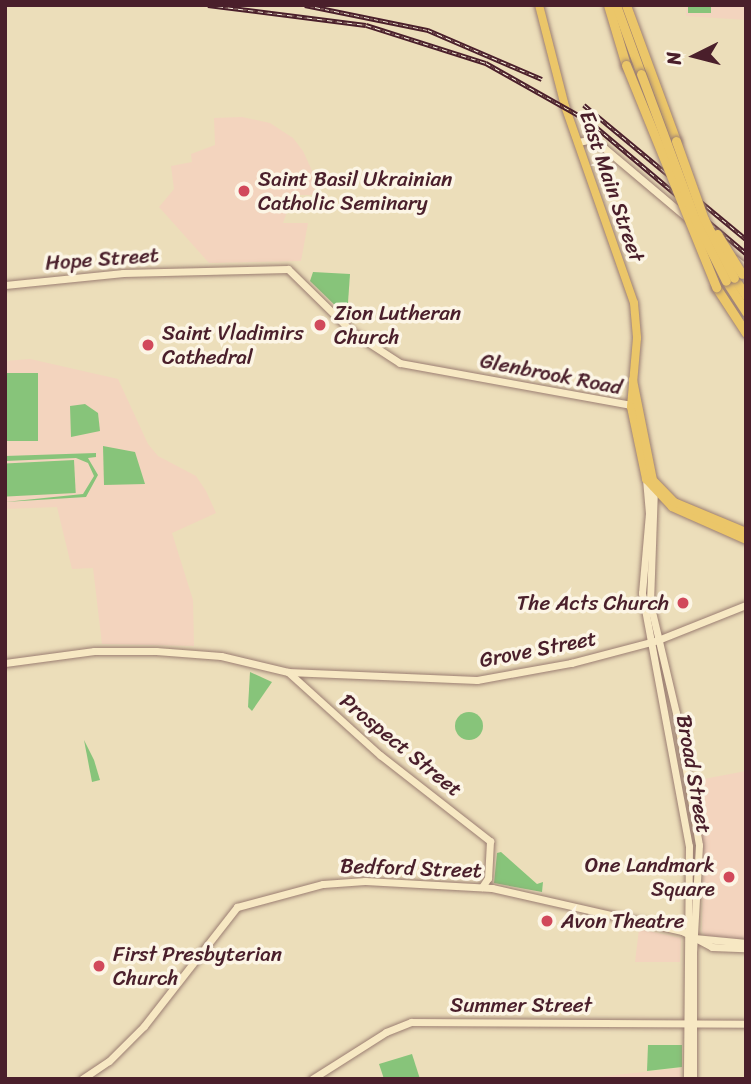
<!DOCTYPE html>
<style>
body{margin:0}
#map{position:relative;width:751px;height:1084px;overflow:hidden;background:#ecdeba;font-family:Sriracha,sans-serif}
div>[style]{position:absolute}
.built>*{inset:0;background:#f3d4be}
.green>*{inset:0;background:#87c47a;transform-origin:0 0}
.round{border-radius:50%}
.roads{filter:drop-shadow(0 0 2px #9b7e72) drop-shadow(0 0 2px #9b7e72)}
.secondary>*{height:7px;margin:-3.5px;padding:0 3.5px;transform-origin:3.5px;border-radius:3.5px;background:#f7e8c3}
.primary>*{height:8px;margin:-4px;padding:0 4px;transform-origin:4px;border-radius:4px;background:#ebc669}
.highway>*{height:9px;margin:-4.5px;padding:0 4.5px;transform-origin:4.5px;border-radius:4.5px;background:#ebc669}
.rail>*{height:4.5px;margin-top:-2.25px;transform-origin:0;background:repeating-linear-gradient(90deg,#fcf5e5 0 5px,#4a1f2b 0 10px);box-sizing:border-box;border-block:2px solid #4a1f2b}
.bridges{filter:drop-shadow(0 0 2px #9b7e72) drop-shadow(0 0 2px #9b7e72)}
.highway-bridge>*{height:9px;margin:-4.5px;padding:0 4.5px;transform-origin:4.5px;border-radius:4.5px;background:#ebc669}
.dots>*{width:19px;height:19px;translate:-50% -50%;box-sizing:border-box;border:4px solid #fcf5e5;border-radius:50%}
span{translate:-50% -50%;white-space:nowrap;text-align:center;line-height:1.15;-webkit-text-stroke:7px #fcf5e5;paint-order:stroke}
.poi-label{font-size:21px;color:#4a1f2b}
.left{translate:0 -50%;text-align:left}
.right{translate:-100% -50%;text-align:right}
.street-label{font-size:21px;color:#4a1f2b}
.frame{position:absolute;inset:0;border:7px solid #4a1f2b;pointer-events:none}
.north{position:absolute;left:660px;top:21px;width:70px;height:70px;-webkit-text-stroke:5px #fcf5e5;paint-order:stroke;rotate:264deg;font-size:19px;font-weight:700;line-height:28px;text-align:center;color:#4a1f2b}
.north::after{content:'';display:block;margin:auto;width:24px;height:32px;background:#4a1f2b;clip-path:polygon(50% 0,100% 100%,50% 72%,0 100%)}
</style>
<div id="map">
<div class="built">
<i style="clip-path:polygon(686px 5px,746px 5px,746px 20px,686px 16px)"></i>
<i style="clip-path:polygon(214px 118px,242px 117px,270px 123px,293px 138px,303px 151px,314px 175px,315px 195px,293px 195px,283px 223px,308px 223px,301px 261px,209px 263px,159px 207px,174px 189px,171px 166px,192px 162px,191px 154px,215px 145px)"></i>
<i style="clip-path:polygon(30px 359px,118px 379px,148px 444px,158px 456px,196px 476px,206px 491px,216px 513px,172px 533px,193px 600px,194px 646px,102px 644px,93px 568px,72px 569px,57px 507px,5px 509px,5px 361px)"></i>
<i style="clip-path:polygon(746px 771px,746px 940px,706px 936px,702px 932px,703px 856px,693px 781px)"></i>
<i style="clip-path:polygon(639px 929px,681px 938px,680px 962px,635px 962px)"></i>
<i style="clip-path:polygon(680px 1068px,681px 1079px,591px 1079px,598px 1077px)"></i>
</div>
<div class="green">
<i style="left:688px;top:5px;width:23px;height:8px"></i>
<i style="clip-path:polygon(313px 272px,350px 274px,347px 317px,310px 281px)"></i>
<i style="left:5px;top:373px;width:33px;height:68px"></i>
<i style="clip-path:polygon(85px 404px,98px 413px,100px 431px,71px 437px,70px 406px)"></i>
<i style="clip-path:polygon(103px 446px,135px 452px,145px 484px,104px 485px)"></i>
<i style="clip-path:polygon(96px 453px,96px 457px,88px 458px,98px 475px,86px 497px,5px 502px,83px 494px,94px 476px,88px 463px,76px 458px,5px 461px,5px 456px)"></i>
<i style="left:74px;top:460px;width:33px;height:69px;rotate:87deg"></i>
<i style="clip-path:polygon(250px 672px,272px 682px,252px 711px,248px 707px)"></i>
<i class="round" style="left:455px;top:712px;width:28px;height:28px"></i>
<i style="clip-path:polygon(84px 740px,94px 760px,100px 780px,92px 782px)"></i>
<i style="clip-path:polygon(501px 852px,537px 884px,543px 882px,542px 892px,494px 883px,497px 853px)"></i>
<i style="clip-path:polygon(648px 1045px,682px 1045px,682px 1067px,647px 1071px)"></i>
<i style="clip-path:polygon(412px 1054px,420px 1079px,384px 1079px,379px 1064px)"></i>
</div>
<div class="roads">
<div class="secondary">
<i style="left:578px;top:142px;width:10px;rotate:-11deg"></i>
<i style="left:588px;top:140px;width:17px;rotate:25deg"></i>
<i style="left:603px;top:147px;width:109px;rotate:40.1deg"></i>
<i style="left:735px;top:259px;width:14px;rotate:39deg"></i>
<i style="left:5px;top:285px;width:119px;rotate:-5.8deg"></i>
<i style="left:123px;top:273px;width:165px;rotate:-1.4deg"></i>
<i style="left:288px;top:269px;width:90px;rotate:44.5deg"></i>
<i style="left:352px;top:332px;width:57px;rotate:32.9deg"></i>
<i style="left:400px;top:363px;width:240px;rotate:10.3deg"></i>
<i style="left:646px;top:479px;width:34px;rotate:85deg"></i>
<i style="left:649px;top:513px;width:80px;rotate:95deg"></i>
<i style="left:642px;top:593px;width:257px;rotate:79.5deg"></i>
<i style="left:689px;top:846px;width:233px;rotate:90.5deg"></i>
<i style="left:654px;top:488px;width:115px;rotate:92deg"></i>
<i style="left:650px;top:603px;width:113px;rotate:76.7deg"></i>
<i style="left:676px;top:713px;width:134px;rotate:80.1deg"></i>
<i style="left:699px;top:845px;width:107px;rotate:93.2deg"></i>
<i style="left:693px;top:952px;width:127px;rotate:90deg"></i>
<i style="left:5px;top:663px;width:90px;rotate:-7.7deg"></i>
<i style="left:94px;top:651px;width:62px"></i>
<i style="left:156px;top:651px;width:65px;rotate:4.4deg"></i>
<i style="left:221px;top:656px;width:69px;rotate:13.4deg"></i>
<i style="left:288px;top:672px;width:189px;rotate:2.4deg"></i>
<i style="left:477px;top:680px;width:96px;rotate:-10.3deg"></i>
<i style="left:571px;top:663px;width:90px;rotate:-14.8deg"></i>
<i style="left:658px;top:640px;width:95px;rotate:-21.7deg"></i>
<i style="left:288px;top:672px;width:124px;rotate:42.1deg"></i>
<i style="left:380px;top:755px;width:140px;rotate:38deg"></i>
<i style="left:490px;top:841px;width:37px;rotate:93deg"></i>
<i style="left:488px;top:878px;width:11px;rotate:124deg"></i>
<i style="left:695px;top:938px;width:51px;rotate:5.6deg"></i>
<i style="left:82px;top:1079px;width:32px;rotate:-34deg"></i>
<i style="left:109px;top:1061px;width:49px;rotate:-45deg"></i>
<i style="left:144px;top:1026px;width:151px;rotate:-52deg"></i>
<i style="left:237px;top:907px;width:89px;rotate:-15deg"></i>
<i style="left:323px;top:884px;width:42px;rotate:-4.1deg"></i>
<i style="left:365px;top:881px;width:127px;rotate:3.2deg"></i>
<i style="left:492px;top:888px;width:195px;rotate:12.8deg"></i>
<i style="left:682px;top:931px;width:34px;rotate:28deg"></i>
<i style="left:712px;top:947px;width:34px;rotate:2deg"></i>
<i style="left:312px;top:1079px;width:88px;rotate:-32.4deg"></i>
<i style="left:386px;top:1032px;width:27px;rotate:-22deg"></i>
<i style="left:411px;top:1022px;width:335px;rotate:0.3deg"></i>
</div>
<div class="primary">
<i style="left:539px;top:5px;width:104px;rotate:75.6deg"></i>
<i style="left:565px;top:106px;width:209px;rotate:70.7deg"></i>
<i style="left:634px;top:303px;width:35px;rotate:85deg"></i>
<i style="left:637px;top:338px;width:69px;rotate:95deg"></i>
<i style="left:631px;top:407px;width:74px;rotate:78.2deg"></i>
<i style="left:646px;top:479px;width:38px;rotate:47deg"></i>
<i style="left:672px;top:507px;width:81px;rotate:24deg"></i>
<i style="left:633px;top:380px;width:102px;rotate:78.7deg"></i>
<i style="left:653px;top:480px;width:30px;rotate:46deg"></i>
<i style="left:674px;top:502px;width:78px;rotate:22.6deg"></i>
</div>
<div class="highway">
<i style="left:608px;top:5px;width:63px;rotate:73.3deg"></i>
<i style="left:616px;top:5px;width:73px;rotate:70.1deg"></i>
<i style="left:626px;top:5px;width:145px;rotate:69.8deg"></i>
<i style="left:734px;top:278px;width:22px;rotate:56deg"></i>
<i style="left:726px;top:281px;width:37px;rotate:57deg"></i>
<i style="left:716px;top:287px;width:55px;rotate:56.9deg"></i>
</div>
</div>
<div class="rail">
<i style="left:208px;top:5px;width:159px;rotate:7.2deg"></i>
<i style="left:366px;top:25px;width:126px;rotate:17.6deg"></i>
<i style="left:486px;top:63px;width:118px;rotate:29.4deg"></i>
<i style="left:589px;top:121px;width:205px;rotate:40.1deg"></i>
<i style="left:305px;top:5px;width:126px;rotate:11.5deg"></i>
<i style="left:428px;top:30px;width:124px;rotate:23.3deg"></i>
<i style="left:584px;top:105px;width:210px;rotate:39.6deg"></i>
</div>
<div class="bridges">
<div class="highway-bridge">
<i style="left:626px;top:65px;width:240px;rotate:67.9deg"></i>
<i style="left:641px;top:74px;width:155px;rotate:69.6deg"></i>
<i style="left:695px;top:219px;width:69px;rotate:63.4deg"></i>
<i style="left:676px;top:141px;width:83px;rotate:70.3deg"></i>
<i style="left:704px;top:219px;width:66px;rotate:63deg"></i>
<i style="left:717px;top:234px;width:47px;rotate:58deg"></i>
</div>
</div>
<div class="dots">
<i style="left:244px;top:191px;background:#d1495b"></i>
<i style="left:320px;top:325px;background:#d1495b"></i>
<i style="left:148px;top:345px;background:#d1495b"></i>
<i style="left:683px;top:603px;background:#d1495b"></i>
<i style="left:729px;top:877px;background:#d1495b"></i>
<i style="left:547px;top:921px;background:#d1495b"></i>
<i style="left:99px;top:966px;background:#d1495b"></i>
</div>
<div class="poi-label">
<span class="left" style="left:258px;top:191px">Saint Basil Ukrainian<br>Catholic Seminary</span>
<span class="left" style="left:334px;top:325px">Zion Lutheran<br>Church</span>
<span class="left" style="left:162px;top:345px">Saint Vladimirs<br>Cathedral</span>
<span class="right" style="left:669px;top:603px">The Acts Church</span>
<span class="right" style="left:715px;top:877px">One Landmark<br>Square</span>
<span class="left" style="left:561px;top:921px">Avon Theatre</span>
<span class="left" style="left:113px;top:966px">First Presbyterian<br>Church</span>
</div>
<div class="street-label">
<span style="left:612px;top:186px;rotate:71deg">East Main Street</span>
<span style="left:102px;top:259px;rotate:-4deg">Hope Street</span>
<span style="left:551px;top:374px;rotate:11deg">Glenbrook Road</span>
<span style="left:538px;top:649px;rotate:-11deg">Grove Street</span>
<span style="left:401px;top:745px;rotate:39deg">Prospect Street</span>
<span style="left:694px;top:774px;rotate:80deg">Broad Street</span>
<span style="left:411px;top:868px;rotate:2deg">Bedford Street</span>
<span style="left:521px;top:1005px">Summer Street</span>
</div>
<div class="frame"></div>
<div class="north">N</div>
</div>
